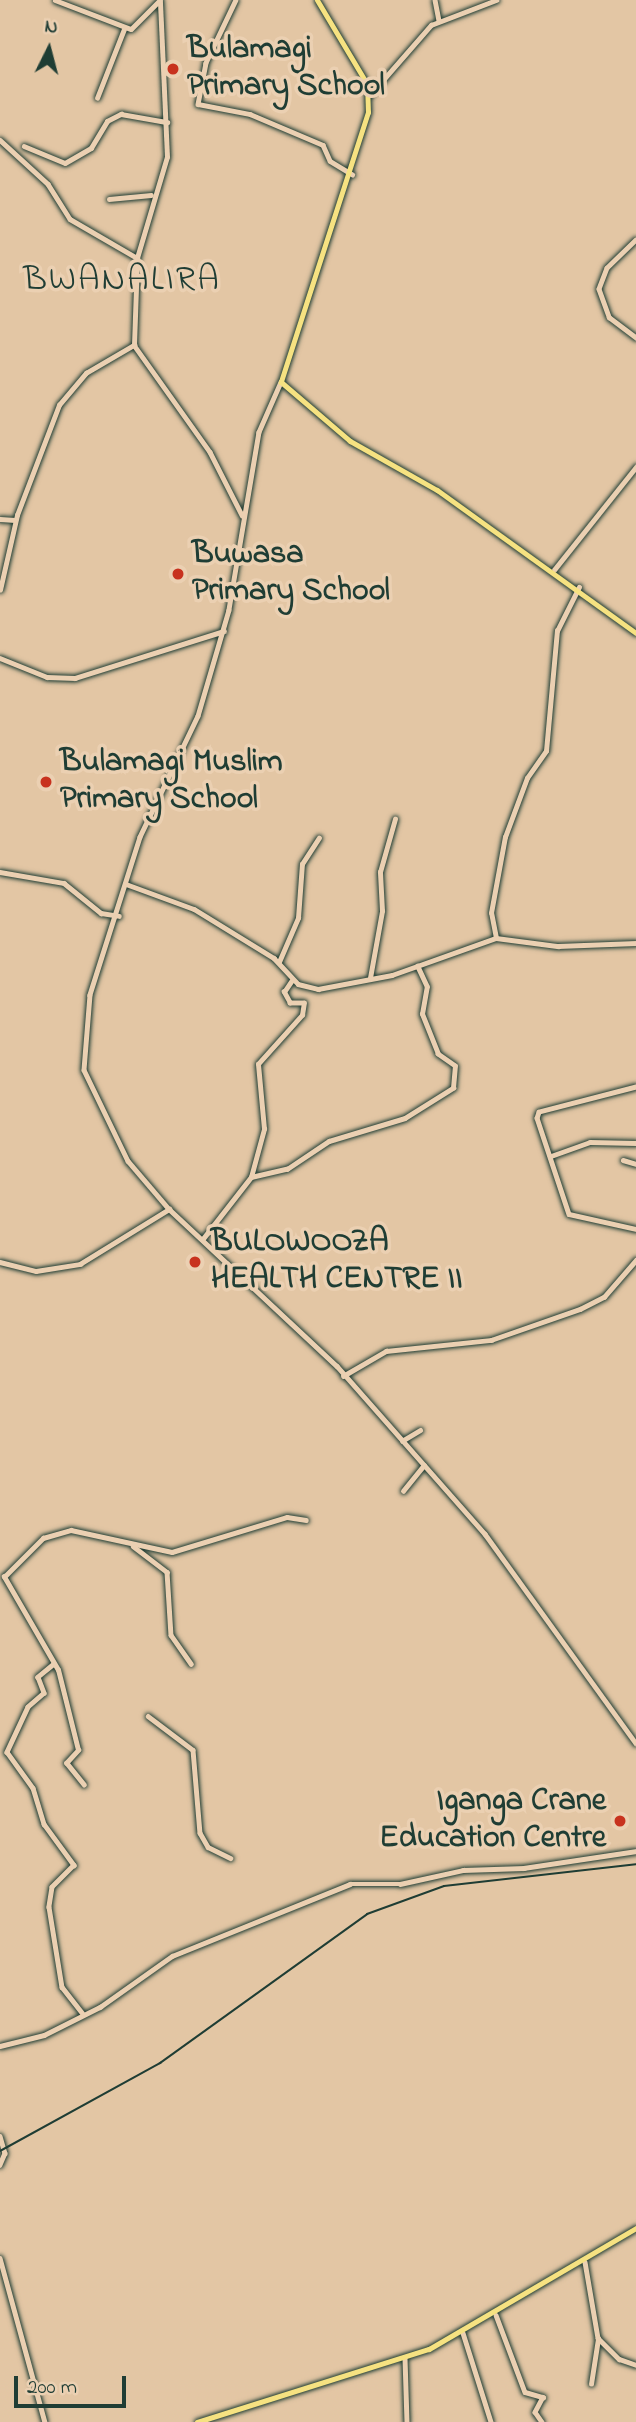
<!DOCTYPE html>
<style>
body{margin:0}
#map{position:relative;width:636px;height:2422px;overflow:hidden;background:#e3c6a4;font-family:"Indie Flower",sans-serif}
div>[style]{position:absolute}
.roads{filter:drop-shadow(0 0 2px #1f3d34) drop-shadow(0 0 2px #1f3d34)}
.minor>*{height:4.5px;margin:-2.25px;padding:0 2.25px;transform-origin:2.25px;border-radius:2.25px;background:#ebd0b2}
.major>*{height:5px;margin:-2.5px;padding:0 2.5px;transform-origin:2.5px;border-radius:2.5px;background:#f6e281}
.rail>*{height:2px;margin:-1px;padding:0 1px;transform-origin:1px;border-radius:1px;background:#1f3d34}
.dots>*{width:19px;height:19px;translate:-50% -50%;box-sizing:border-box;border:4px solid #ebd0b2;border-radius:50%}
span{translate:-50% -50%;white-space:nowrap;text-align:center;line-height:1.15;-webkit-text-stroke:7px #ebd0b2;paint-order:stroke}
.poi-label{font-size:32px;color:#1f3d34;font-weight:700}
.left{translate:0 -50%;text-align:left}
.right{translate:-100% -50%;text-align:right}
.quarter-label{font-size:35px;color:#1f3d34;letter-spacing:2px}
.north{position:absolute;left:14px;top:14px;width:70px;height:70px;-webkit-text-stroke:5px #ebd0b2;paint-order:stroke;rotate:6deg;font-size:19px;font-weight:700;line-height:28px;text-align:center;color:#1f3d34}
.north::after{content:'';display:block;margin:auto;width:24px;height:32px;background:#1f3d34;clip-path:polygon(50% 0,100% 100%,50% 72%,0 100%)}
.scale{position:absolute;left:14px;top:2376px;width:112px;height:32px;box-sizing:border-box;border:4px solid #1f3d34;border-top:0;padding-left:9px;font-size:21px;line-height:24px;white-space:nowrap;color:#1f3d34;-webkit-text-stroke:5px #ebd0b2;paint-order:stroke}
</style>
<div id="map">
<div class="roads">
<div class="minor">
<i style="left:55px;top:0;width:81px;rotate:20.9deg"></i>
<i style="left:131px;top:29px;width:40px;rotate:-45deg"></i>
<i style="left:236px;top:0;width:70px;rotate:115.5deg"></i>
<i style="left:206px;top:63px;width:42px;rotate:101deg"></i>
<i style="left:198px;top:104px;width:53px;rotate:10.9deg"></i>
<i style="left:250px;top:114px;width:79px;rotate:23deg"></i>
<i style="left:323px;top:145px;width:17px;rotate:66deg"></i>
<i style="left:330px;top:161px;width:26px;rotate:31deg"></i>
<i style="left:435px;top:0;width:20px;rotate:79deg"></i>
<i style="left:370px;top:95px;width:93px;rotate:-48.9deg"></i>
<i style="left:431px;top:25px;width:70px;rotate:-21deg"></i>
<i style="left:97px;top:98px;width:74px;rotate:-68.6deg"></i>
<i style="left:0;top:140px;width:65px;rotate:42.5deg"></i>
<i style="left:48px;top:184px;width:41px;rotate:57.8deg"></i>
<i style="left:70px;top:219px;width:78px;rotate:30.2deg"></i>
<i style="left:24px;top:146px;width:44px;rotate:22.5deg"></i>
<i style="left:65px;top:163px;width:30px;rotate:-30deg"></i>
<i style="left:91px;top:148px;width:31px;rotate:-59deg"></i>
<i style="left:107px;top:121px;width:16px;rotate:-27deg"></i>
<i style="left:121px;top:114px;width:47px;rotate:9.9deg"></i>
<i style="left:109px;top:199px;width:42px;rotate:-5.4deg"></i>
<i style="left:636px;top:240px;width:40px;rotate:136deg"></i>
<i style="left:607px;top:268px;width:22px;rotate:111deg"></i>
<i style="left:599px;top:289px;width:30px;rotate:70deg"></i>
<i style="left:609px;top:317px;width:34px;rotate:37deg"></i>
<i style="left:134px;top:345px;width:131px;rotate:54.6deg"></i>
<i style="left:210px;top:452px;width:71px;rotate:63.1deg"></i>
<i style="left:281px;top:382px;width:55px;rotate:113.7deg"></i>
<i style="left:259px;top:432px;width:181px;rotate:99.6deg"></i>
<i style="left:229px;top:610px;width:110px;rotate:106.3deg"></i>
<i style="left:198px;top:716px;width:134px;rotate:115.6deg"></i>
<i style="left:140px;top:837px;width:166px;rotate:107.6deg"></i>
<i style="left:90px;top:995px;width:75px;rotate:94.6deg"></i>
<i style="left:84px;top:1070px;width:101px;rotate:64.2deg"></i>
<i style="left:128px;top:1161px;width:63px;rotate:49.5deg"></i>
<i style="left:169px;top:1209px;width:230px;rotate:43.1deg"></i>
<i style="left:337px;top:1366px;width:224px;rotate:48.6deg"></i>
<i style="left:485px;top:1534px;width:258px;rotate:54.2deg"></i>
<i style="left:0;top:519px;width:15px;rotate:4deg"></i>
<i style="left:554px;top:570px;width:132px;rotate:-51.5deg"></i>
<i style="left:0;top:590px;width:77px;rotate:-77.2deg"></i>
<i style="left:17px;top:515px;width:118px;rotate:-69.1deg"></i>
<i style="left:59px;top:405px;width:42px;rotate:-49.8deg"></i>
<i style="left:86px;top:373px;width:56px;rotate:-30.3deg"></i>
<i style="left:134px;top:345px;width:87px;rotate:-88deg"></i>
<i style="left:137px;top:258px;width:105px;rotate:-73.5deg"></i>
<i style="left:167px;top:157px;width:157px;rotate:-92.6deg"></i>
<i style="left:0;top:658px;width:51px;rotate:22deg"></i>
<i style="left:47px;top:677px;width:28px;rotate:2deg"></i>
<i style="left:75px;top:678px;width:156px;rotate:-17.5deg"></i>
<i style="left:0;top:872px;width:65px;rotate:9.8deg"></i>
<i style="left:64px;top:883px;width:48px;rotate:39deg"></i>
<i style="left:101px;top:913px;width:18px;rotate:9deg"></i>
<i style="left:126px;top:884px;width:72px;rotate:20.2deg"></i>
<i style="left:194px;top:909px;width:94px;rotate:31.5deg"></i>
<i style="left:274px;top:958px;width:35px;rotate:47deg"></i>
<i style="left:298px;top:984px;width:21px;rotate:14deg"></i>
<i style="left:318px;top:989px;width:75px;rotate:-10.7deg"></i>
<i style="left:392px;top:975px;width:110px;rotate:-19.6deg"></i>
<i style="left:496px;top:938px;width:63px;rotate:7.4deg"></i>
<i style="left:558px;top:946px;width:78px;rotate:-2.2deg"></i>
<i style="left:496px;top:938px;width:25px;rotate:-101deg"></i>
<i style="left:491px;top:913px;width:77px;rotate:-79.6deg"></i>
<i style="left:505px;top:837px;width:63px;rotate:-69.6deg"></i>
<i style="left:527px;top:778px;width:33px;rotate:-55deg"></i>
<i style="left:546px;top:751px;width:121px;rotate:-84.8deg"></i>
<i style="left:557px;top:631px;width:49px;rotate:-63.4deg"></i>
<i style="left:279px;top:962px;width:48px;rotate:-66.6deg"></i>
<i style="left:298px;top:918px;width:54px;rotate:-85.8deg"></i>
<i style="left:302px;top:864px;width:31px;rotate:-57deg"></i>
<i style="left:370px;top:978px;width:68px;rotate:-79.8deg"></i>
<i style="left:382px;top:911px;width:39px;rotate:-93deg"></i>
<i style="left:380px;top:872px;width:55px;rotate:-74.2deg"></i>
<i style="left:636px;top:1087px;width:100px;rotate:165.5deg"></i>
<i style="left:539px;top:1112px;width:6px;rotate:108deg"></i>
<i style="left:537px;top:1118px;width:101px;rotate:71.6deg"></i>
<i style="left:569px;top:1214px;width:69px;rotate:12.6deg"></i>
<i style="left:551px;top:1156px;width:41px;rotate:-19.7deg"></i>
<i style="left:590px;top:1142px;width:46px;rotate:1.2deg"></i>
<i style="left:623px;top:1160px;width:14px;rotate:17deg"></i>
<i style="left:251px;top:1177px;width:37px;rotate:-13deg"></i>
<i style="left:287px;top:1169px;width:50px;rotate:-33.7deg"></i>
<i style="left:329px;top:1141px;width:79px;rotate:-16.8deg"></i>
<i style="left:405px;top:1118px;width:57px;rotate:-32deg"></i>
<i style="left:453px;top:1088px;width:22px;rotate:-85deg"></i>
<i style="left:455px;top:1066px;width:21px;rotate:-145deg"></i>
<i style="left:438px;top:1054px;width:43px;rotate:-111.8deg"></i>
<i style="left:422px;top:1014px;width:27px;rotate:-80deg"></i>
<i style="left:427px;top:987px;width:23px;rotate:-115deg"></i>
<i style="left:202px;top:1240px;width:80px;rotate:-52.1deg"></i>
<i style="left:251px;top:1177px;width:50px;rotate:-74.8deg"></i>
<i style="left:264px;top:1129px;width:65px;rotate:-95.3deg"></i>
<i style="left:258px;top:1064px;width:66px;rotate:-48.1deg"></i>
<i style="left:302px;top:1015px;width:12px;rotate:-81deg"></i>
<i style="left:304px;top:1003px;width:14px;rotate:180deg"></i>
<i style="left:290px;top:1003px;width:13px;rotate:-119deg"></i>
<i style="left:284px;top:992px;width:14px;rotate:-56deg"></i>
<i style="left:0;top:1262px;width:37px;rotate:14deg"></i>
<i style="left:36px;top:1271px;width:45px;rotate:-9deg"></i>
<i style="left:80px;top:1264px;width:105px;rotate:-31.7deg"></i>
<i style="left:343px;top:1376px;width:50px;rotate:-30.2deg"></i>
<i style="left:386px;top:1351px;width:106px;rotate:-6deg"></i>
<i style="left:491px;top:1340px;width:94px;rotate:-19.2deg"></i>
<i style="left:580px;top:1309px;width:27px;rotate:-27deg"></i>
<i style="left:604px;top:1297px;width:49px;rotate:-49.1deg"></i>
<i style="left:402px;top:1441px;width:21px;rotate:-31deg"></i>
<i style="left:403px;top:1491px;width:33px;rotate:-51deg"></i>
<i style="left:133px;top:1546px;width:43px;rotate:37.4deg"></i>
<i style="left:167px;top:1572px;width:63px;rotate:86.4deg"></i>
<i style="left:171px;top:1635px;width:35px;rotate:55deg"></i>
<i style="left:54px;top:1664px;width:21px;rotate:141deg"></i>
<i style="left:38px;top:1677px;width:17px;rotate:69deg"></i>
<i style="left:44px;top:1693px;width:21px;rotate:139deg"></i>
<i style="left:28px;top:1707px;width:50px;rotate:115deg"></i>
<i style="left:7px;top:1752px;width:44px;rotate:54.2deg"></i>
<i style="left:33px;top:1788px;width:38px;rotate:73deg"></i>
<i style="left:44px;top:1824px;width:51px;rotate:53.8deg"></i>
<i style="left:74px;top:1865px;width:31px;rotate:135deg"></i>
<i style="left:52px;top:1887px;width:20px;rotate:99deg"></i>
<i style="left:49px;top:1907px;width:81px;rotate:80.8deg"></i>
<i style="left:62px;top:1987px;width:33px;rotate:52deg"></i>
<i style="left:148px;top:1716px;width:56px;rotate:37.1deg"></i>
<i style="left:193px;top:1750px;width:83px;rotate:85.2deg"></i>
<i style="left:200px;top:1833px;width:16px;rotate:60deg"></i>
<i style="left:208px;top:1847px;width:25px;rotate:26deg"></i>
<i style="left:84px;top:1785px;width:28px;rotate:-129deg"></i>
<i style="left:66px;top:1763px;width:18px;rotate:-47deg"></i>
<i style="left:78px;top:1750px;width:82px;rotate:-104deg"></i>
<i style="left:58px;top:1670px;width:108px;rotate:-120.1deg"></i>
<i style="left:4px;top:1577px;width:55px;rotate:-45deg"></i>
<i style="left:43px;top:1538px;width:29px;rotate:-16deg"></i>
<i style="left:71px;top:1530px;width:103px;rotate:12.3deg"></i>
<i style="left:172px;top:1552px;width:120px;rotate:-16.9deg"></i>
<i style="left:287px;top:1517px;width:19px;rotate:9deg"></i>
<i style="left:0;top:2046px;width:45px;rotate:-14deg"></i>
<i style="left:44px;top:2035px;width:63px;rotate:-26.6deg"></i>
<i style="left:100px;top:2007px;width:88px;rotate:-35.3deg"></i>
<i style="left:172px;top:1956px;width:192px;rotate:-22deg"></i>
<i style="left:350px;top:1884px;width:50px"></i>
<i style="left:400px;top:1884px;width:65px;rotate:-12.5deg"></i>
<i style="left:463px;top:1870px;width:61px;rotate:-1.9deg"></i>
<i style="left:524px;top:1868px;width:113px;rotate:-8.6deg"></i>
<i style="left:0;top:2136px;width:18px;rotate:74deg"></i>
<i style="left:5px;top:2153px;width:13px;rotate:113deg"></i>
<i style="left:0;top:2258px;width:170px;rotate:74.7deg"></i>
<i style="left:585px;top:2262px;width:77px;rotate:80.3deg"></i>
<i style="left:598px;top:2338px;width:30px;rotate:45deg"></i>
<i style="left:619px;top:2359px;width:18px;rotate:19deg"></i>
<i style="left:496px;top:2315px;width:82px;rotate:69.4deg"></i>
<i style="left:525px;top:2392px;width:19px;rotate:16deg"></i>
<i style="left:543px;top:2397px;width:17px;rotate:118deg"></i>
<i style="left:535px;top:2412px;width:12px;rotate:55deg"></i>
<i style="left:463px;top:2333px;width:93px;rotate:72.5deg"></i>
<i style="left:405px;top:2358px;width:64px;rotate:88.2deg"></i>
<i style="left:591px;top:2384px;width:46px;rotate:-81.2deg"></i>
</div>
<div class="major">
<i style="left:317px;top:0;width:98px;rotate:59.2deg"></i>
<i style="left:367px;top:84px;width:28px;rotate:88deg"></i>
<i style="left:368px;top:112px;width:284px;rotate:107.9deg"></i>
<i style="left:281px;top:382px;width:91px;rotate:40.5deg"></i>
<i style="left:350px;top:441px;width:100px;rotate:29.4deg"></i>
<i style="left:437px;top:490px;width:245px;rotate:35.7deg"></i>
<i style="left:197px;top:2422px;width:243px;rotate:-17.5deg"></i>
<i style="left:429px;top:2349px;width:240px;rotate:-30.3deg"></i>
</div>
</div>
<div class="rail">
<i style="left:0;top:2151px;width:183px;rotate:-28.8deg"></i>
<i style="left:160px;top:2063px;width:255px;rotate:-35.7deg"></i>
<i style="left:367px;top:1914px;width:82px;rotate:-20deg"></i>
<i style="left:444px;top:1886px;width:193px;rotate:-6.5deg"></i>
</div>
<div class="dots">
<i style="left:173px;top:69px;background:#c8321e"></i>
<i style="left:178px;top:574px;background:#c8321e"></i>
<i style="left:46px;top:782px;background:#c8321e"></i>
<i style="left:195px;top:1262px;background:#c8321e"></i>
<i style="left:620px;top:1821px;background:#c8321e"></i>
</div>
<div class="poi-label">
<span class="left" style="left:187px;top:69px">Bulamagi<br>Primary School</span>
<span class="left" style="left:192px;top:574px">Buwasa<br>Primary School</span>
<span class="left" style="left:60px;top:782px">Bulamagi Muslim<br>Primary School</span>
<span class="left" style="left:211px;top:1262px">BULOWOOZA<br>HEALTH CENTRE II</span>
<span class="right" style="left:606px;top:1821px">Iganga Crane<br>Education Centre</span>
</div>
<div class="quarter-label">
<span style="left:122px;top:281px">BWANALIRA</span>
</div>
<div class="north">N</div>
<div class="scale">200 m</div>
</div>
